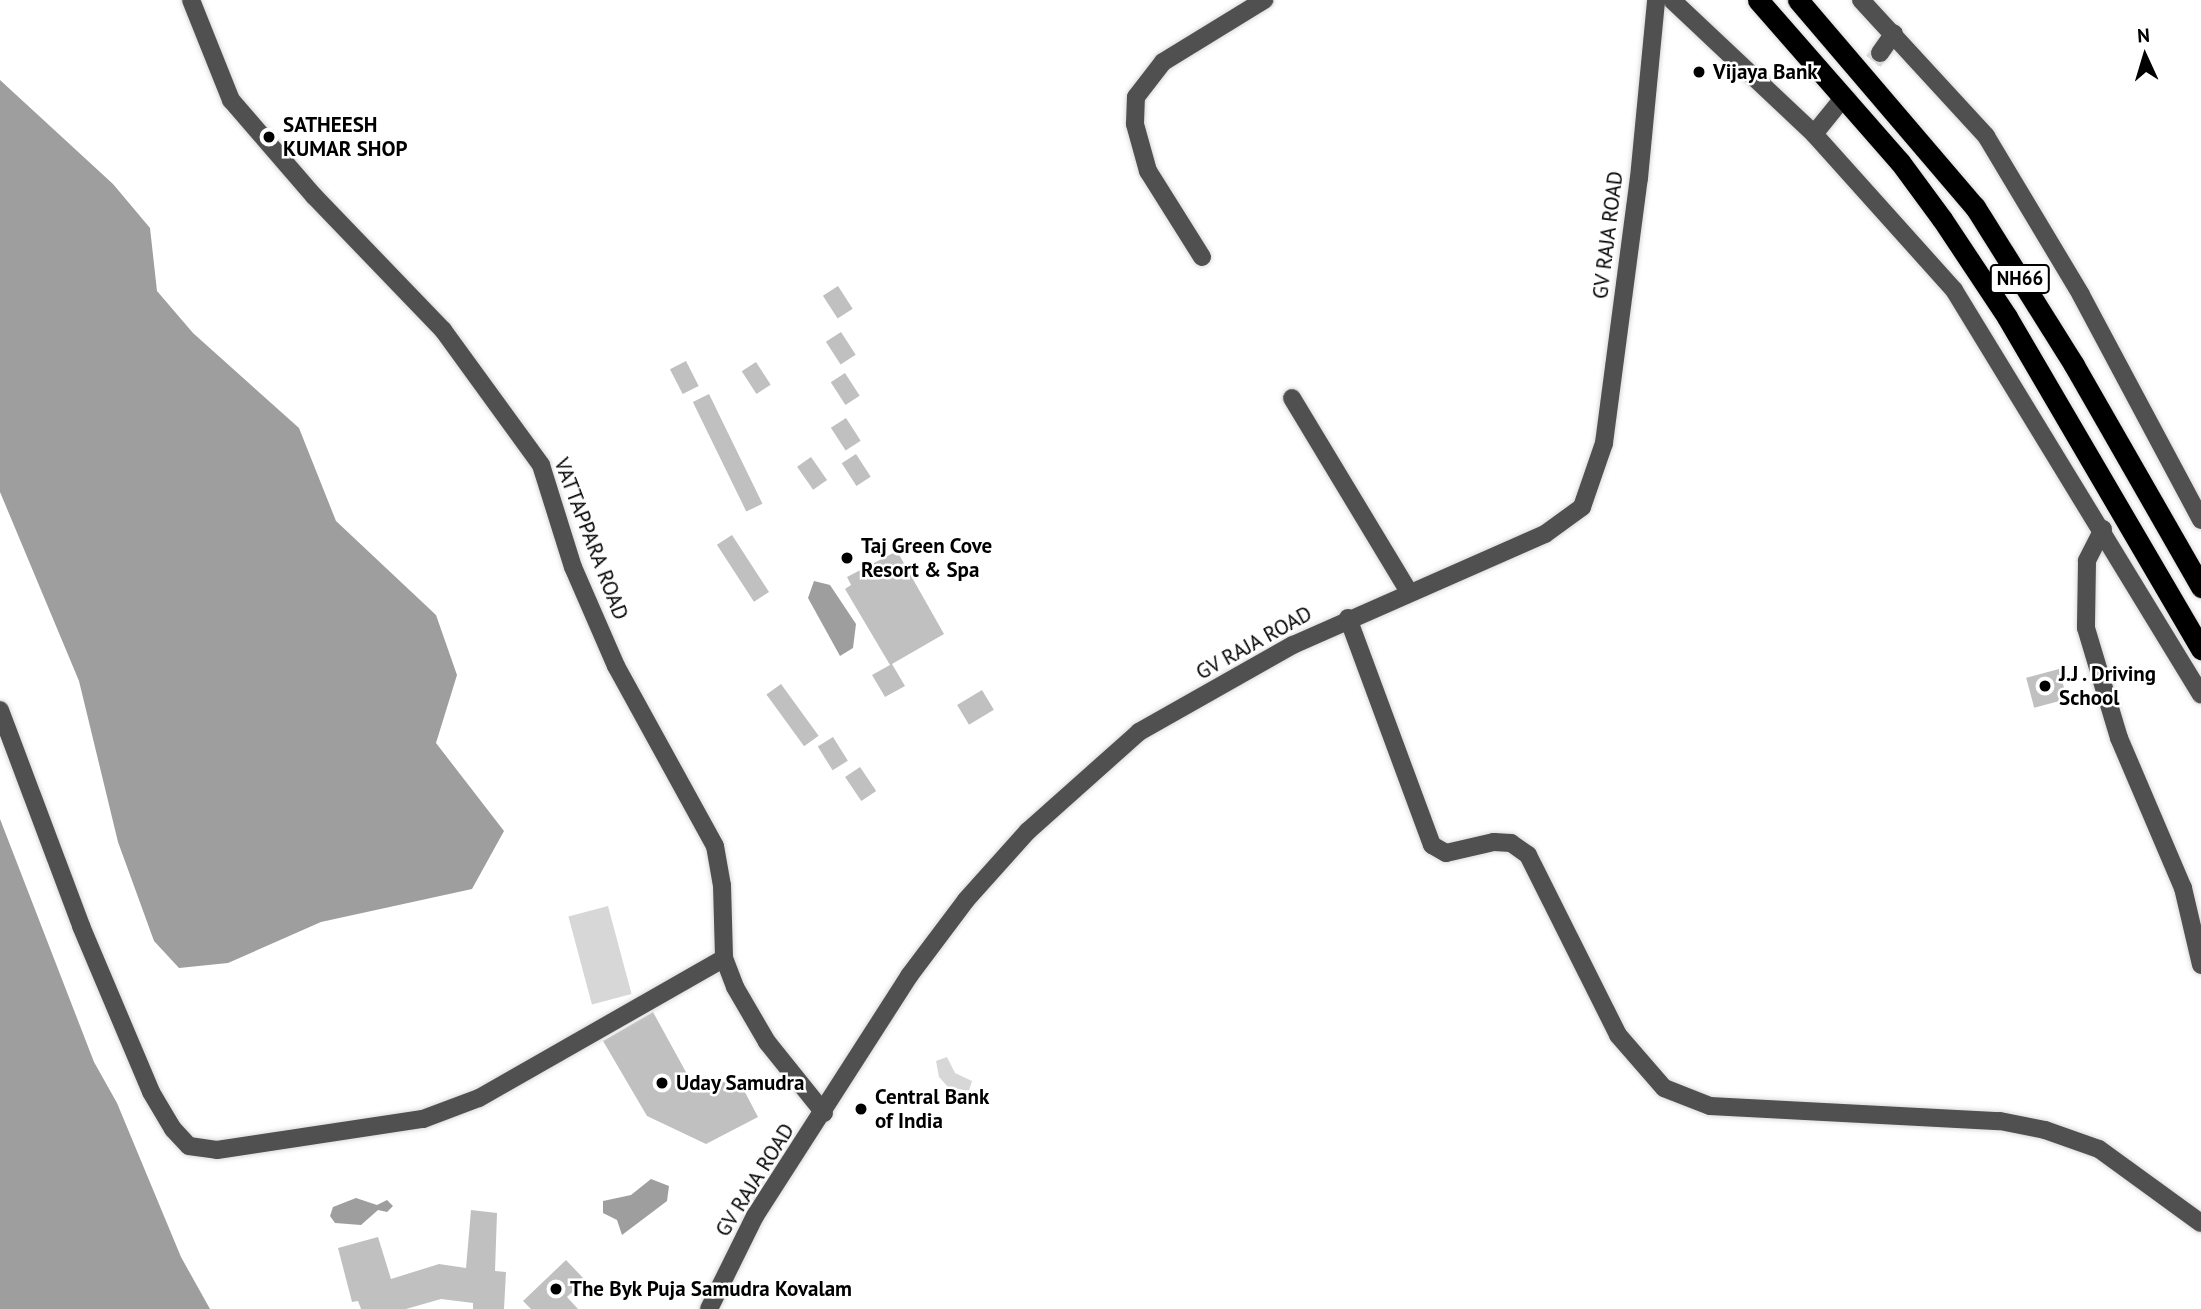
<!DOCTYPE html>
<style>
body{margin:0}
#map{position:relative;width:2201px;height:1309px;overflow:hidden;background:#fff;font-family:"PT Sans",sans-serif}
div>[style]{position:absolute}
.green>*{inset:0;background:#d7d7d7;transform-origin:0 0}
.water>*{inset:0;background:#9e9e9e}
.building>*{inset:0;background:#c0c0c0;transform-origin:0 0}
.minor-tunnel>*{height:18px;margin-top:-9px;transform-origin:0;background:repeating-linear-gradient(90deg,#d9d9d9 0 18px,transparent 0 27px)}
.roads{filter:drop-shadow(0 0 2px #dbdbdb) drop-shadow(0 0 2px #dbdbdb)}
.minor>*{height:18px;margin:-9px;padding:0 9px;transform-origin:9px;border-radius:9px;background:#505050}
.highway>*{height:21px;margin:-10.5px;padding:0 10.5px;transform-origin:10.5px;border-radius:10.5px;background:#000}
.dots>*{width:19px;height:19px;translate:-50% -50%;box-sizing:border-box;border:4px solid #fff;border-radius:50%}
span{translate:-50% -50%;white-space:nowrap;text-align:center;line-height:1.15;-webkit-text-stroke:5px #fff;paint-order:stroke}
.shield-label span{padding:2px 5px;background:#fff;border:2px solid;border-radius:5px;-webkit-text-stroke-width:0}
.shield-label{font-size:19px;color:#000;font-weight:700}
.poi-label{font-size:21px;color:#000;font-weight:700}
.left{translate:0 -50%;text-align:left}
.street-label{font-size:21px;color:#000}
.north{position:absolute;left:2110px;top:21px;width:70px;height:70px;-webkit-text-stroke:5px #fff;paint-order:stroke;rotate:356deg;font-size:19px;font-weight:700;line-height:28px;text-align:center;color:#000}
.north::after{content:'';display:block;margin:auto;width:24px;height:32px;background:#000;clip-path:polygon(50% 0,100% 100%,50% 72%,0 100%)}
</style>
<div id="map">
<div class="green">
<i style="left:608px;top:906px;width:91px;height:41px;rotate:75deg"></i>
<i style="clip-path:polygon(947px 1057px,955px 1073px,972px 1081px,969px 1091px,948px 1087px,939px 1077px,936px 1061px)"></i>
</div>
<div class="water">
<i style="clip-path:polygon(0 80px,113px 184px,150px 228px,157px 291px,193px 333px,299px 428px,336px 521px,436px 615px,457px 675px,436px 743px,504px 831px,472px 889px,321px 922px,228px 963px,179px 968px,154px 941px,118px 842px,79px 681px,0 492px)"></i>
<i style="clip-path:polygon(814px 581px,830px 585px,856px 624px,853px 648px,840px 656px,808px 598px)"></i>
<i style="clip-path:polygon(0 819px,94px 1062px,117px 1103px,181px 1257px,210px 1309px,0 1309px)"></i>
<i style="clip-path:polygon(651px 1179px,669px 1186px,667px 1201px,622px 1235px,617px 1220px,603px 1213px,603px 1201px,631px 1195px)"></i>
<i style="clip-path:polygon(356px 1198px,377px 1205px,387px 1200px,393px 1206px,387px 1212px,378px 1210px,361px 1225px,335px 1223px,330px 1216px,333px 1207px)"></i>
</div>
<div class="building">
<i style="left:838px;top:286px;width:27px;height:18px;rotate:57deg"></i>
<i style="left:841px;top:332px;width:27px;height:18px;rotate:57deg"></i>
<i style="left:686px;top:361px;width:28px;height:18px;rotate:63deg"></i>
<i style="left:756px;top:362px;width:27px;height:17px;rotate:57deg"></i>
<i style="left:845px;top:373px;width:27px;height:17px;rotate:57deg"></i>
<i style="left:709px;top:394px;width:122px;height:18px;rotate:64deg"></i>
<i style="left:846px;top:418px;width:27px;height:18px;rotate:57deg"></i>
<i style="left:856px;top:454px;width:27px;height:17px;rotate:57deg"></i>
<i style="left:811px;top:457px;width:28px;height:17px;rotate:55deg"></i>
<i style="left:732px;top:535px;width:68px;height:18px;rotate:57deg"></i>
<i style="clip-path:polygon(897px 551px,944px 634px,892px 664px,905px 686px,885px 697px,872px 675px,890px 665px,845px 589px,851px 585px,847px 577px)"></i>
<i style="left:2059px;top:669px;width:31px;height:34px;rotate:75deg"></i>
<i style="left:781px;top:684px;width:64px;height:18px;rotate:54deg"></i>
<i style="left:982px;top:690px;width:23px;height:29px;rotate:59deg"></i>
<i style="left:833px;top:737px;width:28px;height:18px;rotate:58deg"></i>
<i style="left:860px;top:767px;width:29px;height:18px;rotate:56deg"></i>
<i style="clip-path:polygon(653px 1012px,687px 1074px,702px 1090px,737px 1077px,758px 1117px,706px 1144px,647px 1116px,603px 1041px)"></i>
<i style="clip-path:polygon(471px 1210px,497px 1213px,495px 1271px,506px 1272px,504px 1309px,473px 1309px,473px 1303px,441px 1299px,406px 1309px,361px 1309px,358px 1301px,352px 1302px,338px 1248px,378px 1237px,391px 1279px,439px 1264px,466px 1268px)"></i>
<i style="clip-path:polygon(566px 1260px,585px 1280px,567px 1297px,578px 1309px,531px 1309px,523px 1301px)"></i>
</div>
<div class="minor-tunnel">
<i style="left:1839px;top:103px;width:65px;rotate:-50.6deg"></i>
</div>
<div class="roads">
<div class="minor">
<i style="left:191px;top:0;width:108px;rotate:68.2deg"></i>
<i style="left:231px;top:100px;width:127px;rotate:49.2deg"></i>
<i style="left:314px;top:196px;width:186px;rotate:46.1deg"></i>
<i style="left:443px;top:330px;width:167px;rotate:54deg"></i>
<i style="left:541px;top:465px;width:107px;rotate:72.6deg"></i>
<i style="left:573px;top:567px;width:108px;rotate:66.5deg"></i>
<i style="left:616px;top:666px;width:205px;rotate:61.2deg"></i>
<i style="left:715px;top:846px;width:40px;rotate:80deg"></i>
<i style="left:722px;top:885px;width:73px;rotate:88.4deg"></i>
<i style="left:724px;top:958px;width:31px;rotate:69deg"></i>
<i style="left:735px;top:987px;width:64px;rotate:59.8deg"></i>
<i style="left:767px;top:1042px;width:91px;rotate:51.2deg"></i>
<i style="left:1672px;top:0;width:195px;rotate:43.3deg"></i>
<i style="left:1814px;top:134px;width:210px;rotate:48.1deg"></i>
<i style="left:1954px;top:290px;width:474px;rotate:58.6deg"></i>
<i style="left:1861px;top:0;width:185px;rotate:47.4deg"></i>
<i style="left:1986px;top:136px;width:185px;rotate:59.1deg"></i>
<i style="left:2081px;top:295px;width:255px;rotate:61.9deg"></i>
<i style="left:1880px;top:53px;width:24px;rotate:-55deg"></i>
<i style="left:1814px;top:134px;width:40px;rotate:-51deg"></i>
<i style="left:1202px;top:257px;width:102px;rotate:-122.1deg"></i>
<i style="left:1148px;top:171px;width:49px;rotate:-105.5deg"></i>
<i style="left:1135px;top:124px;width:27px;rotate:-88deg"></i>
<i style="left:1136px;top:97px;width:44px;rotate:-52.4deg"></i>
<i style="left:1163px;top:62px;width:119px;rotate:-31.5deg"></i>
<i style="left:1292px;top:398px;width:227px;rotate:58.9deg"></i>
<i style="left:2103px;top:529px;width:36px;rotate:117deg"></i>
<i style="left:2087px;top:561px;width:67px;rotate:90.9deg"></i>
<i style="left:2086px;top:628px;width:115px;rotate:73.3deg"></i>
<i style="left:2119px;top:738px;width:163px;rotate:66.9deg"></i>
<i style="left:2183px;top:888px;width:79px;rotate:76.8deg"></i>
<i style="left:1348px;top:618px;width:242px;rotate:69.7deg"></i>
<i style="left:1432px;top:845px;width:16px;rotate:30deg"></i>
<i style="left:1446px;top:853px;width:49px;rotate:-12.9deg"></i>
<i style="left:1494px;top:842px;width:17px;rotate:3deg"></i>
<i style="left:1511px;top:843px;width:21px;rotate:35deg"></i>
<i style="left:1528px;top:855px;width:201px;rotate:63.4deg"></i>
<i style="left:1618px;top:1035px;width:70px;rotate:49deg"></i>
<i style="left:1664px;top:1088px;width:49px;rotate:21.4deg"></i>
<i style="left:1710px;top:1106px;width:290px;rotate:3deg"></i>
<i style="left:2000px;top:1121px;width:46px;rotate:11.3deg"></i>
<i style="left:2045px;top:1130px;width:57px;rotate:19.4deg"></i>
<i style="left:2099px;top:1149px;width:126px;rotate:36deg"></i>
<i style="left:0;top:710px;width:231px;rotate:69.4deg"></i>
<i style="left:81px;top:926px;width:180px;rotate:67.1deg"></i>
<i style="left:151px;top:1092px;width:43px;rotate:59.3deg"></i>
<i style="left:173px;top:1129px;width:23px;rotate:47deg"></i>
<i style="left:189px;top:1146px;width:28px;rotate:8deg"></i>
<i style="left:217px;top:1150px;width:208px;rotate:-8.6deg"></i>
<i style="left:423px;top:1119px;width:60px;rotate:-20.6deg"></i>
<i style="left:479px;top:1098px;width:282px;rotate:-29.7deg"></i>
<i style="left:709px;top:1309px;width:104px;rotate:-63.7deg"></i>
<i style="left:755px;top:1216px;width:285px;rotate:-57.3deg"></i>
<i style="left:909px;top:976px;width:95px;rotate:-53.1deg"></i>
<i style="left:966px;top:900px;width:93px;rotate:-48.1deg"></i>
<i style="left:1028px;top:831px;width:149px;rotate:-41.7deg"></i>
<i style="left:1139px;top:732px;width:177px;rotate:-29.5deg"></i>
<i style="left:1293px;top:645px;width:275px;rotate:-23.8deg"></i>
<i style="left:1545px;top:534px;width:46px;rotate:-36.1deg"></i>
<i style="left:1582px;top:507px;width:68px;rotate:-71deg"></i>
<i style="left:1604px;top:443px;width:267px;rotate:-82.5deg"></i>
<i style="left:1639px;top:178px;width:179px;rotate:-84.5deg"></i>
</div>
<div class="highway">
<i style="left:1758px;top:0;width:215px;rotate:48.8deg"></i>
<i style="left:1900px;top:162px;width:71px;rotate:53.6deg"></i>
<i style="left:1942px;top:219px;width:118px;rotate:56.4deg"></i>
<i style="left:2007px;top:317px;width:385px;rotate:59.7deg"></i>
<i style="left:1798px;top:0;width:272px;rotate:49.5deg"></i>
<i style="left:1975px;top:207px;width:186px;rotate:57.9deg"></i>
<i style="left:2074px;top:365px;width:256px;rotate:60.2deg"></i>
</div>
</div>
<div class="dots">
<i style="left:1699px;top:72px;background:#000"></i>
<i style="left:269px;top:137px;background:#000"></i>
<i style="left:847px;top:558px;background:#000"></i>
<i style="left:2045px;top:686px;background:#000"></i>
<i style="left:662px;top:1083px;background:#000"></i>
<i style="left:861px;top:1109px;background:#000"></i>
<i style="left:556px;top:1289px;background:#000"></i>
</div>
<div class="shield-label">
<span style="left:2020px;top:279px">NH66</span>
</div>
<div class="poi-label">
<span class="left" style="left:1713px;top:72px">Vijaya Bank</span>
<span class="left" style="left:283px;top:137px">SATHEESH<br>KUMAR SHOP</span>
<span class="left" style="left:861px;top:558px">Taj Green Cove<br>Resort &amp; Spa</span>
<span class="left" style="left:2059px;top:686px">J.J . Driving<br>School</span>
<span class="left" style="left:676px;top:1083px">Uday Samudra</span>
<span class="left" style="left:875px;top:1109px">Central Bank<br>of India</span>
<span class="left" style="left:570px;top:1289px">The Byk Puja Samudra Kovalam</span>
</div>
<div class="street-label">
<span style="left:1608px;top:235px;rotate:-83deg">GV RAJA ROAD</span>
<span style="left:591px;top:539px;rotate:69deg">VATTAPPARA ROAD</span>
<span style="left:1254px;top:643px;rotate:-29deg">GV RAJA ROAD</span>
<span style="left:755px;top:1180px;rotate:-58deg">GV RAJA ROAD</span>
</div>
<div class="north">N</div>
</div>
